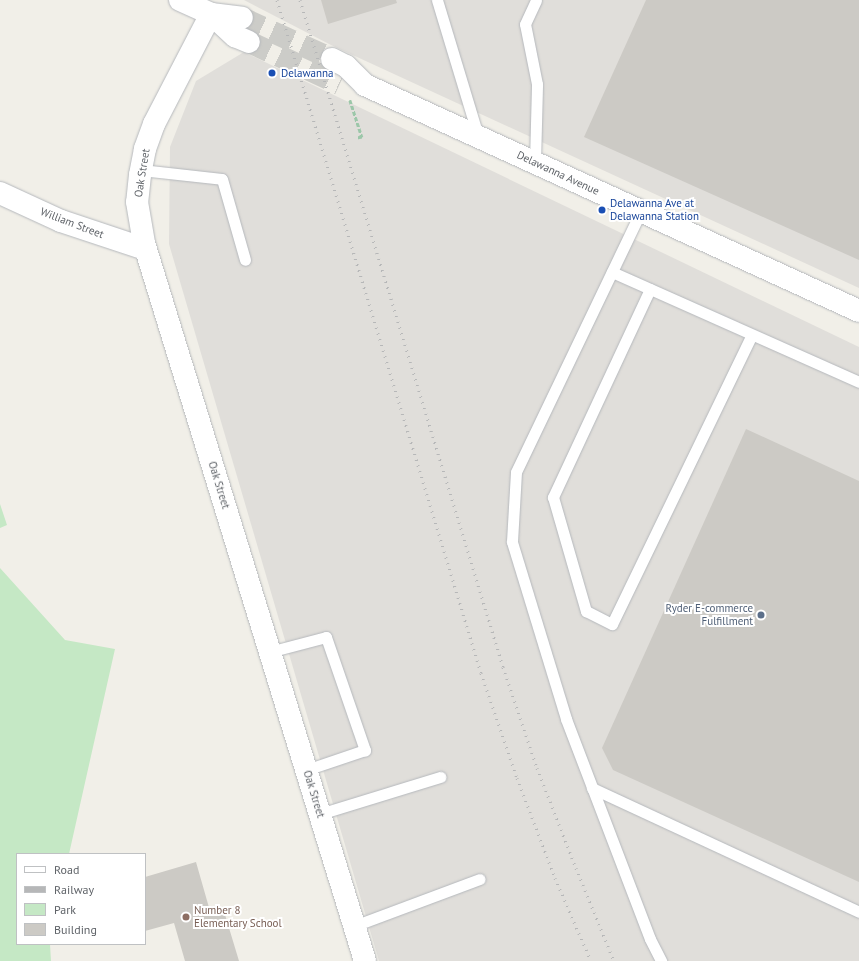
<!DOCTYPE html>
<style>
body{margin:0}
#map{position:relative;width:859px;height:961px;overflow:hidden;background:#f1efe8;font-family:"PT Sans",sans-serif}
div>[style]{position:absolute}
.industrial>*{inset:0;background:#e0deda}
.green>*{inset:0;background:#c5e8c5}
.building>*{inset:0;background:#cccac5}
.tertiary-tunnel>*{height:22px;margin-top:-11px;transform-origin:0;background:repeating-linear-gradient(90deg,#ccccc8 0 22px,transparent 0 33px)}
.path>*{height:2.5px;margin-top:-1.25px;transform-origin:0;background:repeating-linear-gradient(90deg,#9cc7a9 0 4px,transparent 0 6px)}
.roads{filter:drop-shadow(0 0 1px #b5b8bc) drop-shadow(0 0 1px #b5b8bc)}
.service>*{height:11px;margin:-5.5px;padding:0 5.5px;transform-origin:5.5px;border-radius:5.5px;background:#fff}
.minor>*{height:22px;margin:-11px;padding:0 11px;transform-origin:11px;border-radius:11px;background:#fff}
.tertiary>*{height:22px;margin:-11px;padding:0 11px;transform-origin:11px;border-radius:11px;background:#fff}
.rail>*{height:3px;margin-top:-1.5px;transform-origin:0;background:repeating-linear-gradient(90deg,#b6b7b8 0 1px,transparent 0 6px)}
.dots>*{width:11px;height:11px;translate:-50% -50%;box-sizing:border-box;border:2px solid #fff;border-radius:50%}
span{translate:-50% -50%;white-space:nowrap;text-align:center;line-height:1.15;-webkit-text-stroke:4px #fff;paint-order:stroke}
.transit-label{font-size:11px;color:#164399}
.left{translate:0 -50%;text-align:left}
.street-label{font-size:11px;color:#5f6368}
.service-label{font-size:11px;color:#4e5e75}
.right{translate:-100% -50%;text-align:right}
.education-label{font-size:11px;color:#785e54}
.legend{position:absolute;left:16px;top:853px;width:130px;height:92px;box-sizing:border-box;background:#fff;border:1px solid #bfc1c3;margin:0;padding:5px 7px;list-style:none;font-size:12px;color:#5f6368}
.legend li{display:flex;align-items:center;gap:8px;height:20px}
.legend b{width:20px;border:1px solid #bfc1c3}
</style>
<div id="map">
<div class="industrial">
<i style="clip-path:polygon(244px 0,859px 0,859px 288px,331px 45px)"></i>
<i style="clip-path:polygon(244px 52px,859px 347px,859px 961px,379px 961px,169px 244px,170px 147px,196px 81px)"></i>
</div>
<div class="green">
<i style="clip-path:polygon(0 504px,7px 525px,0 528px)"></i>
<i style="clip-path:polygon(0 568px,65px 640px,115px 649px,69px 854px,17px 854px,17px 944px,50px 944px,51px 961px,0 961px)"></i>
</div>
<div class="building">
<i style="clip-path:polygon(321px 0,396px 0,397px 3px,328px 24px)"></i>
<i style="clip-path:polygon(646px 0,859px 0,859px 260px,584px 137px)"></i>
<i style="clip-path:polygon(746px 429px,859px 481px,859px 882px,613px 770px,602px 748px)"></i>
<i style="clip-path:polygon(196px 862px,210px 911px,223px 908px,239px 961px,185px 961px,174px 923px,145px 931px,145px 877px)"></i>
</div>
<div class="tertiary-tunnel">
<i style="left:242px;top:18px;width:99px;rotate:24.5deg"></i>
<i style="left:249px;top:42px;width:100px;rotate:24.8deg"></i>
</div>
<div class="path">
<i style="left:350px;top:100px;width:39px;rotate:72deg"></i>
<i style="left:362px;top:137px;width:5px;rotate:169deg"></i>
</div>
<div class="roads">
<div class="service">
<i style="left:437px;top:0;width:142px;rotate:73.2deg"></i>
<i style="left:535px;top:162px;width:78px;rotate:-88.5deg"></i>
<i style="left:537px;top:84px;width:61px;rotate:-101.3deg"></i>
<i style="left:525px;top:24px;width:26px;rotate:-65deg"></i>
<i style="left:141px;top:170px;width:81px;rotate:6.3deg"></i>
<i style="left:222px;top:179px;width:84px;rotate:74.1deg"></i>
<i style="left:641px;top:211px;width:289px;rotate:115.6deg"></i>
<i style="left:516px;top:472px;width:70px;rotate:93.3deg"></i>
<i style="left:512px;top:542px;width:185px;rotate:73deg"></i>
<i style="left:566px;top:719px;width:235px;rotate:69.1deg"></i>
<i style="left:650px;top:939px;width:25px;rotate:63deg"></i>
<i style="left:612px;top:272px;width:270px;rotate:24deg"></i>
<i style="left:650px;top:289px;width:230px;rotate:115deg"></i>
<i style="left:553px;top:497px;width:119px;rotate:73.9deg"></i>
<i style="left:586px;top:611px;width:29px;rotate:27deg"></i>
<i style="left:612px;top:624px;width:321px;rotate:-64.2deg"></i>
<i style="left:269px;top:652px;width:59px;rotate:-14.7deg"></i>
<i style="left:326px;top:637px;width:120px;rotate:71deg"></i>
<i style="left:365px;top:750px;width:62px;rotate:161.3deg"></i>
<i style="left:592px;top:788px;width:294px;rotate:24.9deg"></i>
<i style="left:320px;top:814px;width:126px;rotate:-17.1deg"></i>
<i style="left:354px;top:926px;width:134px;rotate:-20.5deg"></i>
</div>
<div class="minor">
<i style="left:0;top:193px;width:67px;rotate:24.7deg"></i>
<i style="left:61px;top:221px;width:89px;rotate:18.4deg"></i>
</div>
<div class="tertiary">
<i style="left:180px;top:0;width:34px;rotate:24deg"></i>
<i style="left:211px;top:14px;width:33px;rotate:43deg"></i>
<i style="left:235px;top:36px;width:15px;rotate:23deg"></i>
<i style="left:211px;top:14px;width:124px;rotate:117.4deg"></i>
<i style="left:154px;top:124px;width:27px;rotate:110deg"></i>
<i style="left:145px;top:149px;width:26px;rotate:101deg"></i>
<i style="left:140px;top:175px;width:27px;rotate:96deg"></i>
<i style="left:137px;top:202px;width:42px;rotate:80.3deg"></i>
<i style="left:144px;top:243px;width:751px;rotate:72.89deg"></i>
<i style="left:211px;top:14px;width:31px;rotate:7deg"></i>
<i style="left:332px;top:59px;width:16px;rotate:27deg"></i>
<i style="left:346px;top:66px;width:27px;rotate:45deg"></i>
<i style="left:365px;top:85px;width:543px;rotate:24.58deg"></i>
</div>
</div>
<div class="rail">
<i style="left:277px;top:0;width:703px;rotate:73.14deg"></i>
<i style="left:481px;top:673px;width:111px;rotate:71.1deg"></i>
<i style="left:517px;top:778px;width:107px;rotate:69.2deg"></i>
<i style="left:555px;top:878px;width:90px;rotate:66.6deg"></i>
<i style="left:300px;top:0;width:697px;rotate:73.07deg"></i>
<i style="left:503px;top:667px;width:107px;rotate:71.4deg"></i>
<i style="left:537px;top:768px;width:107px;rotate:68.7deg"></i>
<i style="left:576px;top:868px;width:100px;rotate:67.8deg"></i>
</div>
<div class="dots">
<i style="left:272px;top:73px;background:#1a4fb4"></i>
<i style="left:602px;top:210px;background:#1a4fb4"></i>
<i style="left:761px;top:615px;background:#5c6f8a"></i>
<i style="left:186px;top:917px;background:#8d6e63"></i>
</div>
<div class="transit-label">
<span class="left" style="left:281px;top:73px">Delawanna</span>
<span class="left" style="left:610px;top:210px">Delawanna Ave at<br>Delawanna Station</span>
</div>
<div class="street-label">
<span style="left:142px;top:173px;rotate:-81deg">Oak Street</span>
<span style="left:558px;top:173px;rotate:25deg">Delawanna Avenue</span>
<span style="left:72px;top:223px;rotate:21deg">William Street</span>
<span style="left:219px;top:485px;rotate:73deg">Oak Street</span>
<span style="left:314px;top:794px;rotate:73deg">Oak Street</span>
</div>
<div class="service-label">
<span class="right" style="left:753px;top:615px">Ryder E-commerce<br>Fulfillment</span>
</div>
<div class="education-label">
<span class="left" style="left:194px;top:917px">Number 8<br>Elementary School</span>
</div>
<ul class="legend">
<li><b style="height:5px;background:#fff"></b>Road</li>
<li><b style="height:5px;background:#b6b7b8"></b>Railway</li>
<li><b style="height:11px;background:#c5e8c5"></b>Park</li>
<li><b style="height:11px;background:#cccac5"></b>Building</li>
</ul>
</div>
